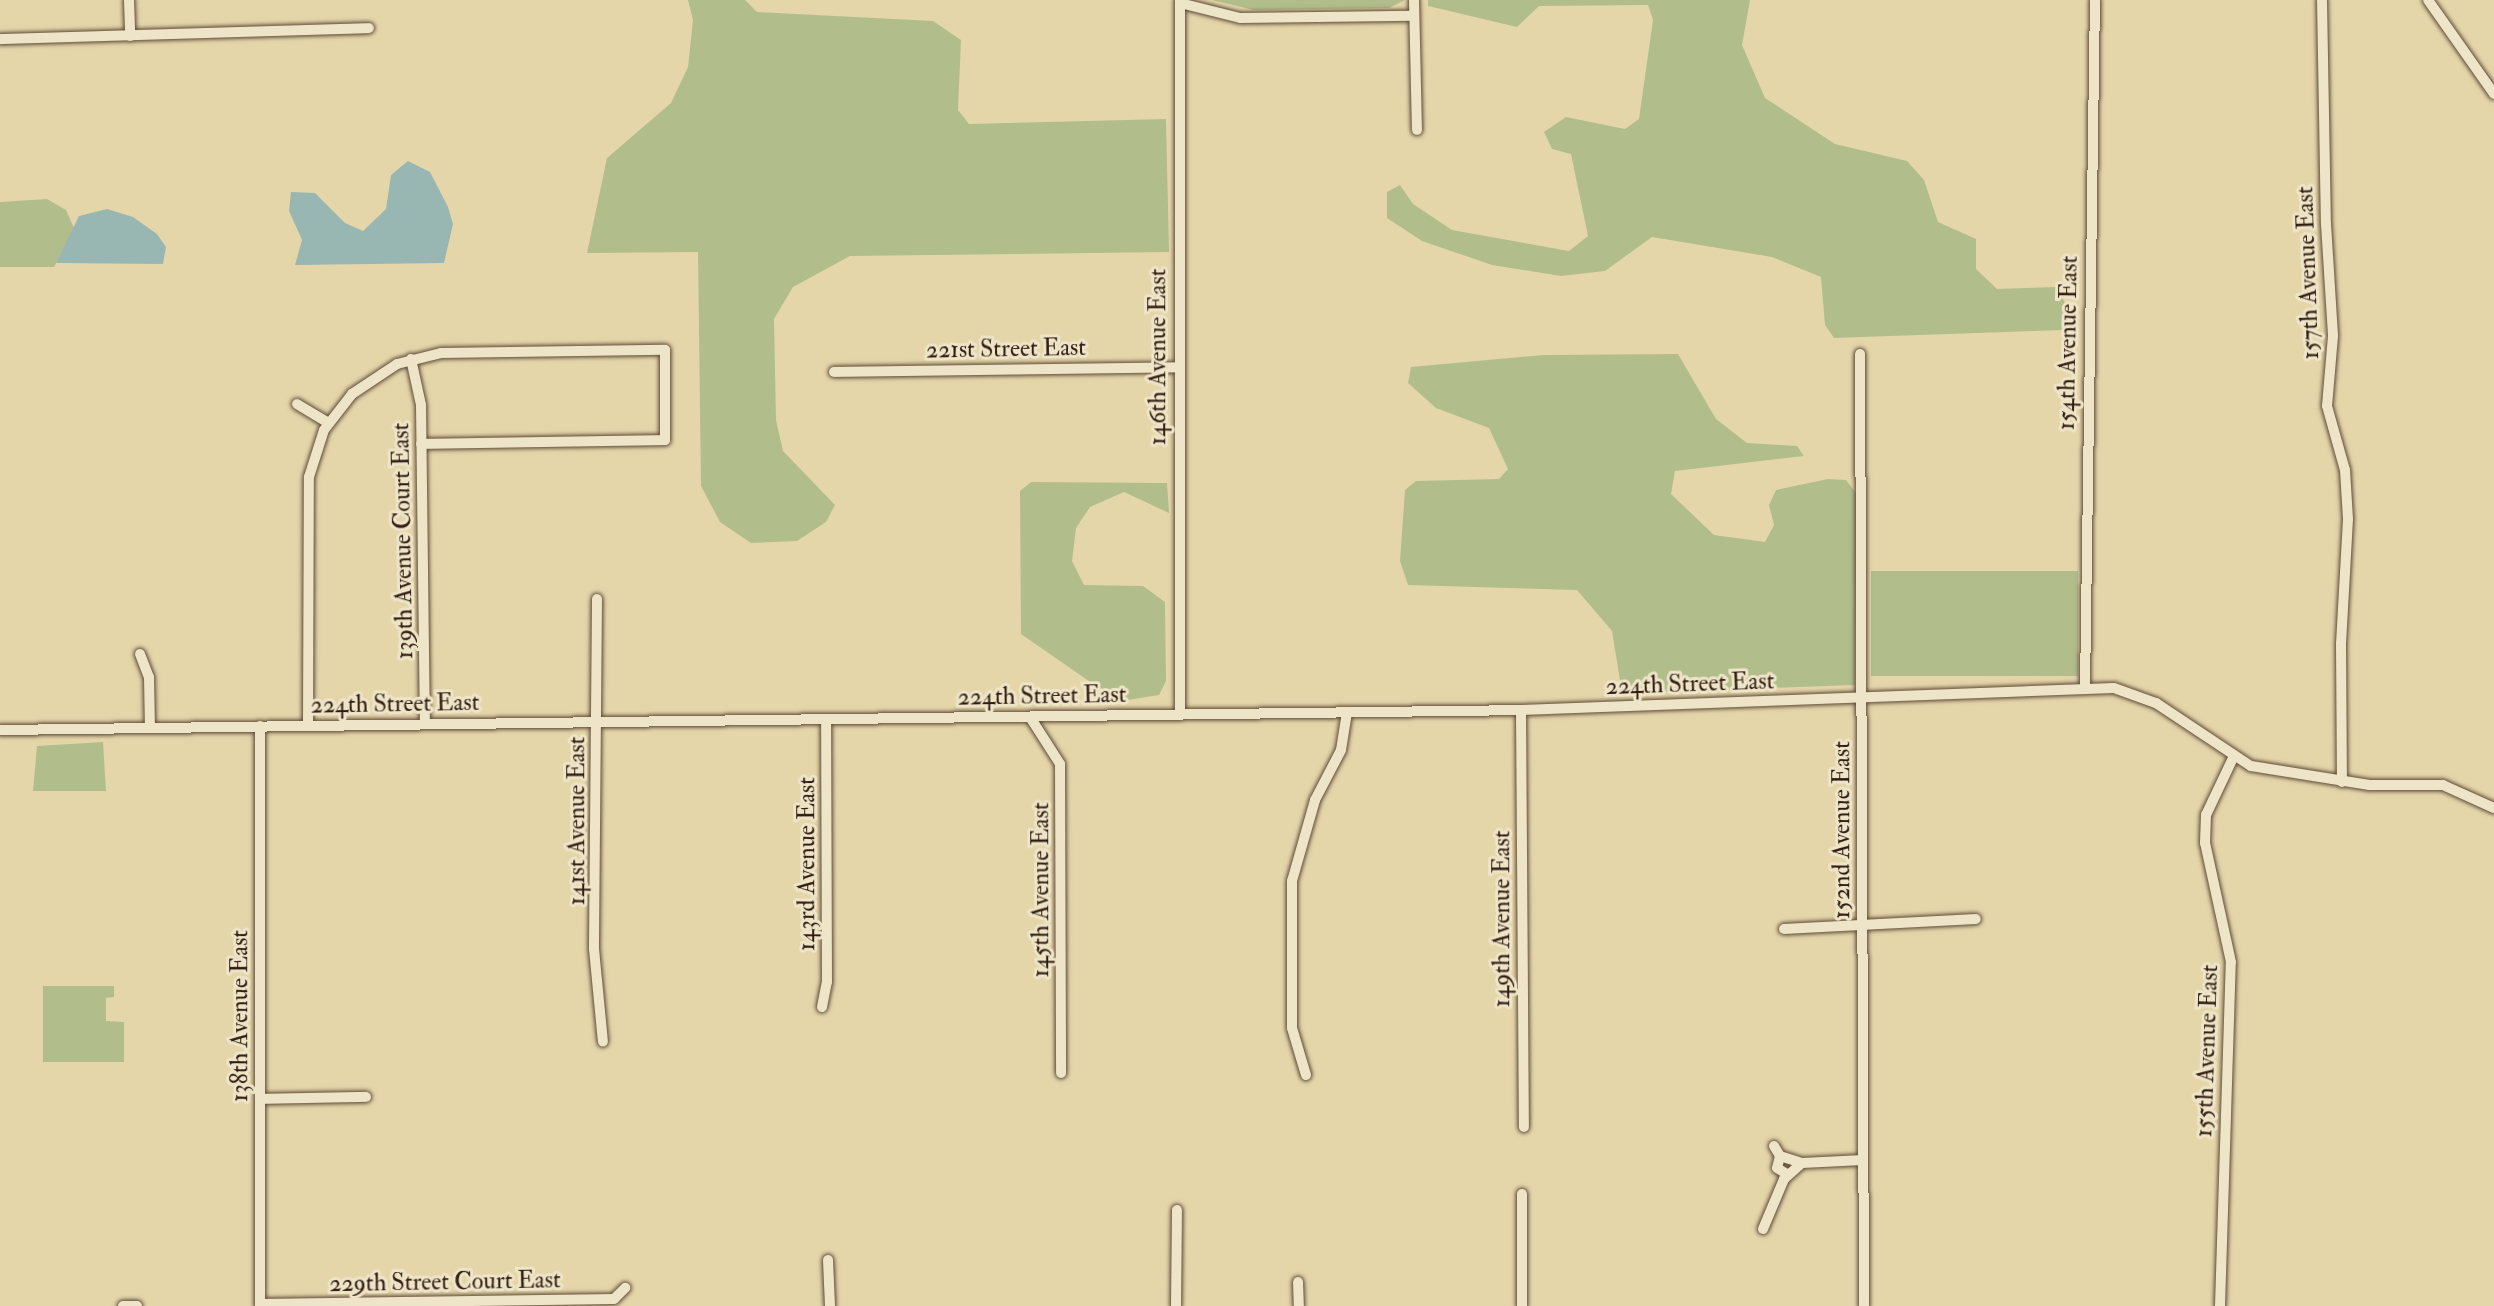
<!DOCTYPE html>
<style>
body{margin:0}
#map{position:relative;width:2494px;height:1306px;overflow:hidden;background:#e5d6aa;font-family:"IM FELL Double Pica",serif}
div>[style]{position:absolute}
.green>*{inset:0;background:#b1be8b;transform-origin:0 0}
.water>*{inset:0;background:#99b7b2}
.roads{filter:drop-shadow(0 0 2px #5e4b37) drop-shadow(0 0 2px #5e4b37)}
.minor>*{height:10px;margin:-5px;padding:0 5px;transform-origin:5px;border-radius:5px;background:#eee4c8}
span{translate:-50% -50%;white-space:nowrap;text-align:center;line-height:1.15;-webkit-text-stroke:6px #eee4c8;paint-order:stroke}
.street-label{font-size:24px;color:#311d11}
</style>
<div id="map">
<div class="green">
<i style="clip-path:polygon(688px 0,745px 0,757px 12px,933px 21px,961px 40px,958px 110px,969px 124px,1166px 119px,1169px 252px,850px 256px,793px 287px,774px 319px,776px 420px,783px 451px,835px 505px,826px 522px,797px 541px,751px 543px,720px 522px,701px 486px,698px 252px,587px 253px,607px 158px,671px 103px,688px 67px,693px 20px)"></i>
<i style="clip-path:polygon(1212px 0,1405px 0,1389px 8px,1254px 10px)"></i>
<i style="clip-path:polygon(1428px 0,1750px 0,1742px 45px,1765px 98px,1835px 144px,1907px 161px,1924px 180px,1938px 222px,1976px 239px,1976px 269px,1997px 289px,2057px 287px,2070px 313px,2064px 330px,1834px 338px,1825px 325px,1821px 277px,1772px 257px,1652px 237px,1605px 271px,1561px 276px,1492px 265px,1422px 241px,1387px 218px,1387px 192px,1400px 185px,1413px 204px,1452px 230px,1569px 251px,1588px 236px,1571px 154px,1552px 149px,1544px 132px,1566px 117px,1625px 129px,1639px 119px,1653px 20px,1648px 5px,1539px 6px,1517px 27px,1428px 6px)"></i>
<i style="clip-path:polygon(47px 199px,66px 210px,74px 228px,54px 267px,0 267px,0 202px)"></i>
<i style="clip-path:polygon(1678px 354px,1716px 419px,1747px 443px,1797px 446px,1804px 456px,1675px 471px,1671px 494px,1714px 535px,1765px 542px,1774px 525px,1769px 505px,1776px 490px,1828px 479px,1846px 480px,1856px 493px,1855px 685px,1622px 693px,1612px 631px,1577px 590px,1408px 585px,1400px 561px,1405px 490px,1416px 481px,1499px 479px,1508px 469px,1489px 428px,1436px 408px,1408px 383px,1411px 367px,1544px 355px)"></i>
<i style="clip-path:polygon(1031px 482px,1167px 483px,1169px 513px,1124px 492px,1090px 507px,1076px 528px,1072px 561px,1084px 585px,1143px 586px,1165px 602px,1166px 681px,1159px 695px,1128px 700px,1096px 686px,1021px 634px,1020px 491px)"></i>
<i style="left:2078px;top:571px;width:105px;height:207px;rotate:90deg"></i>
<i style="clip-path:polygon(103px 742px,106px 791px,33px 791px,37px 746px)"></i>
<i style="clip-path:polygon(43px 986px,114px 986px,114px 997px,106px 998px,106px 1021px,124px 1022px,124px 1062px,43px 1062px)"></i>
</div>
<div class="water">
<i style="clip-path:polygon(408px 161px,430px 172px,448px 207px,453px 224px,444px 263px,295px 265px,302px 240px,289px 211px,291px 192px,315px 193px,345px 223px,363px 231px,386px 209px,391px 175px)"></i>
<i style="clip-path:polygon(107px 209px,133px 217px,157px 234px,166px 247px,163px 264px,56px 263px,79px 216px)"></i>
</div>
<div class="roads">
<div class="minor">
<i style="left:129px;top:0;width:36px;rotate:88deg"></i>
<i style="left:1180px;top:0;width:714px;rotate:90deg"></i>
<i style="left:1414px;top:0;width:130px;rotate:88.7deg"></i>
<i style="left:2322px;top:0;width:224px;rotate:89deg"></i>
<i style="left:2326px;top:224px;width:112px;rotate:86.4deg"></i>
<i style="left:2333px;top:336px;width:70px;rotate:94.9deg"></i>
<i style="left:2327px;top:406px;width:66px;rotate:74.3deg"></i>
<i style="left:2345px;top:470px;width:49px;rotate:86.5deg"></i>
<i style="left:2348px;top:519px;width:125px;rotate:93.2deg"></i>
<i style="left:2341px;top:644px;width:138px;rotate:89.6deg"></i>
<i style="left:2428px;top:0;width:115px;rotate:54.9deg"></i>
<i style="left:1180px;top:3px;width:62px;rotate:14deg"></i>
<i style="left:1240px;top:18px;width:174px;rotate:-0.7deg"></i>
<i style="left:0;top:39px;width:369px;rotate:-1.7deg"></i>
<i style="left:1860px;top:354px;width:952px;rotate:89.76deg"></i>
<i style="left:411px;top:359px;width:47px;rotate:77.7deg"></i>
<i style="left:421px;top:405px;width:319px;rotate:89.3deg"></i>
<i style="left:834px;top:372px;width:344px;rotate:-0.8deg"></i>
<i style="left:297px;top:404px;width:37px;rotate:31deg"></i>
<i style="left:597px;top:599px;width:350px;rotate:90.5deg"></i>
<i style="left:594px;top:949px;width:93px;rotate:84.5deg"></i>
<i style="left:140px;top:654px;width:25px;rotate:69deg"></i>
<i style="left:149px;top:677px;width:51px;rotate:88.9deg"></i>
<i style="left:2085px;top:688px;width:688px;rotate:-89.17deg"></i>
<i style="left:1521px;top:710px;width:417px;rotate:89.6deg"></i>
<i style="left:1030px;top:717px;width:56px;rotate:57.4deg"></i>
<i style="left:1060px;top:764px;width:309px;rotate:89.8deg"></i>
<i style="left:308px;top:725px;width:248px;rotate:-89.8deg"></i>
<i style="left:309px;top:477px;width:49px;rotate:-72.3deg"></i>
<i style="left:324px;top:430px;width:46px;rotate:-52.1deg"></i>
<i style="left:352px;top:394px;width:54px;rotate:-33.7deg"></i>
<i style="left:397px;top:364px;width:45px;rotate:-14deg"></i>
<i style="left:441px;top:353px;width:224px;rotate:-0.8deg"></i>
<i style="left:665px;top:350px;width:90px;rotate:90deg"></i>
<i style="left:665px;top:440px;width:244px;rotate:179.1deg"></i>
<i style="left:0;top:730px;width:1521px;rotate:-0.75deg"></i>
<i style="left:1521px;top:710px;width:593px;rotate:-2.12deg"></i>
<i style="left:2114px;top:688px;width:45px;rotate:19.7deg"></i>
<i style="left:2156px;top:703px;width:114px;rotate:33.6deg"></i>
<i style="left:2251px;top:766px;width:120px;rotate:9.1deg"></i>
<i style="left:2369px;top:785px;width:74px"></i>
<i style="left:2443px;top:785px;width:56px;rotate:24.3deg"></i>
<i style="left:1784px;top:929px;width:192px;rotate:-3deg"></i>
<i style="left:822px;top:1007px;width:25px;rotate:-79deg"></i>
<i style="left:827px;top:982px;width:263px;rotate:-90.2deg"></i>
<i style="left:1306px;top:1075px;width:49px;rotate:-106.6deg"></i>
<i style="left:1292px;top:1028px;width:147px;rotate:-90deg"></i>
<i style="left:1292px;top:881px;width:84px;rotate:-74.1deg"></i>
<i style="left:1315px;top:800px;width:56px;rotate:-62.5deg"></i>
<i style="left:1341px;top:750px;width:38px;rotate:-81deg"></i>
<i style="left:260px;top:1099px;width:106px;rotate:-1.1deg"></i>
<i style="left:1774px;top:1146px;width:12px;rotate:59deg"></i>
<i style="left:1780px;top:1156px;width:23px;rotate:18deg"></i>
<i style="left:1802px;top:1163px;width:61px;rotate:-2.8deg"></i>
<i style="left:1780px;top:1156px;width:12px;rotate:104deg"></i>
<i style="left:1777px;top:1168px;width:12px;rotate:31deg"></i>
<i style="left:1522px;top:1194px;width:112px;rotate:90deg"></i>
<i style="left:1763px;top:1229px;width:54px;rotate:-67.2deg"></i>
<i style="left:1784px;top:1179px;width:24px;rotate:-42deg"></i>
<i style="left:828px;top:1260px;width:46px;rotate:87.5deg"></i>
<i style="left:1298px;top:1282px;width:24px;rotate:88deg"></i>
<i style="left:260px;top:1304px;width:354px;rotate:-0.8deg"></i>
<i style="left:614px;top:1299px;width:16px;rotate:-45deg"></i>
<i style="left:123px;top:1306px;width:14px"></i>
<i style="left:260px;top:1306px;width:580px;rotate:-90deg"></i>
<i style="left:1176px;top:1306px;width:96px;rotate:-89.4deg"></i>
<i style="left:2220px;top:1306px;width:344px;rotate:-88.2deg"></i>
<i style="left:2231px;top:962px;width:122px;rotate:-102.3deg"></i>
<i style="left:2205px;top:843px;width:28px;rotate:-88deg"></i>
<i style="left:2206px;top:815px;width:63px;rotate:-64.7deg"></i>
</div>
</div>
<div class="street-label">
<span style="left:2308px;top:273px;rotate:-92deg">157th Avenue East</span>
<span style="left:2068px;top:343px;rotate:-89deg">154th Avenue East</span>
<span style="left:1006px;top:349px;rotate:-1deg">221st Street East</span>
<span style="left:1158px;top:357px;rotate:-90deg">146th Avenue East</span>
<span style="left:403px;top:541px;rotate:-91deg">139th Avenue Court East</span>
<span style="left:1690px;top:684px;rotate:-2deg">224th Street East</span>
<span style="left:1042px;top:696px;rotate:-1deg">224th Street East</span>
<span style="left:395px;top:704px;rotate:-1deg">224th Street East</span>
<span style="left:577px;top:821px;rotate:-90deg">141st Avenue East</span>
<span style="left:1842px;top:830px;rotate:-90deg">152nd Avenue East</span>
<span style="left:807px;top:864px;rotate:-90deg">143rd Avenue East</span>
<span style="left:1041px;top:890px;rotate:-90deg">145th Avenue East</span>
<span style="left:1502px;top:919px;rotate:-90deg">149th Avenue East</span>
<span style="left:240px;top:1016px;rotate:-90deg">138th Avenue East</span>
<span style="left:2207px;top:1051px;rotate:-88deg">155th Avenue East</span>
<span style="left:445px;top:1282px;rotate:-1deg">229th Street Court East</span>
</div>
</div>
